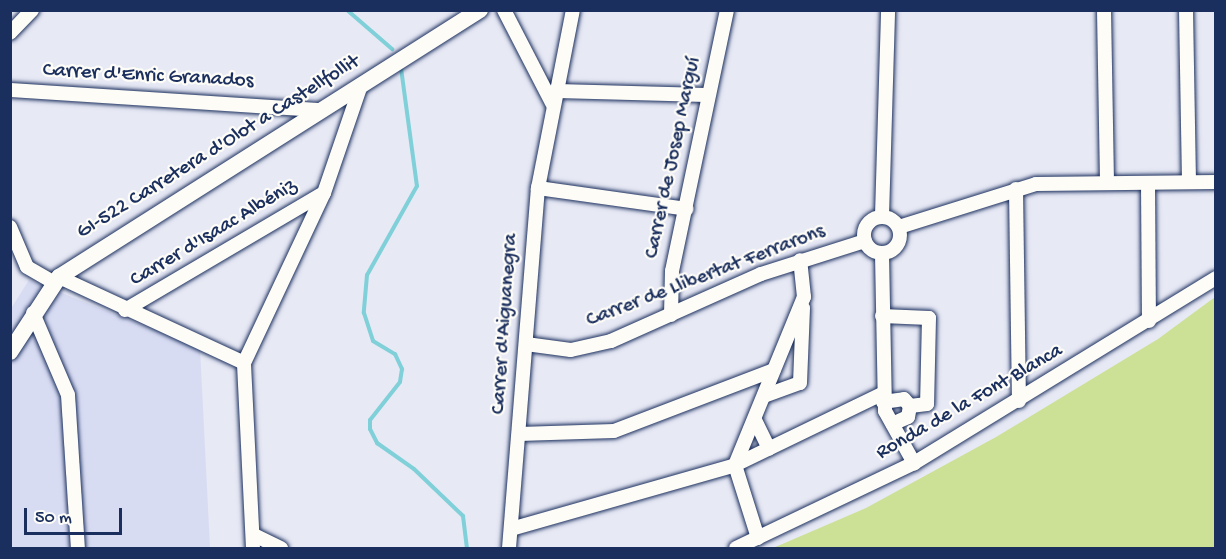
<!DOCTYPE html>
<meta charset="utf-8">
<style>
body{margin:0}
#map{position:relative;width:1226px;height:559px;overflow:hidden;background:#e7e9f5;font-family:"Gochi Hand",sans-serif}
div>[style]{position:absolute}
.built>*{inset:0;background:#d8dcf3}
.green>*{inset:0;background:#cde196}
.stream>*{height:4px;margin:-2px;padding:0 2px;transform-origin:2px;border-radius:2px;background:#7fd0d8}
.roads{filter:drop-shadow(0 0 2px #1b2f5e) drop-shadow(0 0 2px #1b2f5e)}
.minor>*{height:14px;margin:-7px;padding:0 7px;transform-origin:7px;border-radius:7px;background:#fdfcf7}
.minor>.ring{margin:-7px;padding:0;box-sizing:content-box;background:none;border:14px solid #fdfcf7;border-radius:50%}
.tertiary>*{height:16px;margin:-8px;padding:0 8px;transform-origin:8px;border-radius:8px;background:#fdfcf7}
span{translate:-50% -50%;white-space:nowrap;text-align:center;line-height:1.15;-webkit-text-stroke:4.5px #fdfcf7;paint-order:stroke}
.street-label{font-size:21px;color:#1b2f5e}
.frame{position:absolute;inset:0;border:12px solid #1b2f5e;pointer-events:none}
.scale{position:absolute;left:24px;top:508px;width:98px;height:27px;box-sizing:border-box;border:3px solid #1b2f5e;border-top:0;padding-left:8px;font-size:18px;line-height:21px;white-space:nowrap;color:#1b2f5e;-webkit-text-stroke:4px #fdfcf7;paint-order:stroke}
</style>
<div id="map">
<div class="built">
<i style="clip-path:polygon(29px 280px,200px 348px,210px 548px,11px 548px,10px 310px)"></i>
</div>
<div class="green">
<i style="clip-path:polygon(1215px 297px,1215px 548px,773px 548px,866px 508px,996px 437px,1158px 339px)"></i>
</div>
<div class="stream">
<i style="left:347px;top:10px;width:60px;rotate:40.9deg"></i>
<i style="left:401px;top:68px;width:119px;rotate:82.3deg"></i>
<i style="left:417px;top:186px;width:102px;rotate:119.3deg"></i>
<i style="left:367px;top:275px;width:38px;rotate:95deg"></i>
<i style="left:364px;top:313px;width:29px;rotate:72deg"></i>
<i style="left:373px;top:341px;width:26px;rotate:31deg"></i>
<i style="left:395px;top:354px;width:17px;rotate:65deg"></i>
<i style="left:402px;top:369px;width:13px;rotate:99deg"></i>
<i style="left:400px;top:382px;width:48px;rotate:128.3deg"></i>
<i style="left:370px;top:420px;width:9px;rotate:90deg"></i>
<i style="left:370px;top:429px;width:16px;rotate:63deg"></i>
<i style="left:377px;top:443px;width:45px;rotate:35.1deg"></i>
<i style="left:414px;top:469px;width:68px;rotate:43.8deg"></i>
<i style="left:463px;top:516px;width:32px;rotate:83deg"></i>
</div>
<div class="roads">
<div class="minor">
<i style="left:504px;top:10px;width:105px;rotate:62.7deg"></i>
<i style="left:1104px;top:10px;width:173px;rotate:89deg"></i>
<i style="left:1186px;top:10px;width:172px;rotate:89deg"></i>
<i style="left:10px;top:33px;width:32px;rotate:-46deg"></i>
<i style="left:10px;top:90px;width:309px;rotate:3.7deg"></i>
<i style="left:555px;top:91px;width:153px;rotate:1.5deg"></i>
<i style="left:1148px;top:183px;width:138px;rotate:89.6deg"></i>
<i style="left:538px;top:188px;width:150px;rotate:8deg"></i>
<i style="left:1016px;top:189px;width:212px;rotate:89.2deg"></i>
<i style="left:882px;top:216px;width:206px;rotate:-88.3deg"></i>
<i class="ring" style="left:864px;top:217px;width:22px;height:22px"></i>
<i style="left:10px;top:227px;width:43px;rotate:67deg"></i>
<i style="left:27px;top:267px;width:30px;rotate:30deg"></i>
<i style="left:899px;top:227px;width:144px;rotate:-17.4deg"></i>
<i style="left:1036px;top:184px;width:180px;rotate:-0.6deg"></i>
<i style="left:882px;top:254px;width:157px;rotate:88.9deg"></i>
<i style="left:885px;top:411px;width:60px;rotate:60.9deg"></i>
<i style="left:59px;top:277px;width:204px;rotate:24.9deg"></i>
<i style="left:125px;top:310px;width:231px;rotate:-30.5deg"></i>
<i style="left:33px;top:313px;width:89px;rotate:66.9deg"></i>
<i style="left:68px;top:395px;width:153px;rotate:86.3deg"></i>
<i style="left:671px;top:315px;width:44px;rotate:-88.7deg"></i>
<i style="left:672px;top:271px;width:267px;rotate:-78.1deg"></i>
<i style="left:882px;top:316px;width:47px;rotate:2.4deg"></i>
<i style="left:929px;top:318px;width:86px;rotate:91.3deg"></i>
<i style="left:927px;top:404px;width:17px;rotate:173deg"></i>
<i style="left:526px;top:344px;width:45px;rotate:7.6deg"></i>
<i style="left:571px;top:350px;width:41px;rotate:-12.7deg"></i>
<i style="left:611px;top:341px;width:164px;rotate:-24.1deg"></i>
<i style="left:761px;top:274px;width:109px;rotate:-17.6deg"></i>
<i style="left:764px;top:396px;width:38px;rotate:-20deg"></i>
<i style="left:800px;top:383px;width:75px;rotate:-87.7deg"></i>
<i style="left:883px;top:402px;width:21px;rotate:-8deg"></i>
<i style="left:904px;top:399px;width:9px;rotate:49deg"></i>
<i style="left:910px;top:406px;width:11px;rotate:100deg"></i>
<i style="left:908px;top:417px;width:17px;rotate:156deg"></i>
<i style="left:755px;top:420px;width:32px;rotate:64deg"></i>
<i style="left:519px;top:434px;width:95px;rotate:-1.8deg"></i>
<i style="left:614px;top:431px;width:171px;rotate:-20.9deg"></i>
<i style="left:511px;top:529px;width:233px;rotate:-15.9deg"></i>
<i style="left:735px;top:465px;width:163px;rotate:-25.8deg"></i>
<i style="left:256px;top:536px;width:28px;rotate:26deg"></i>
<i style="left:758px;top:538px;width:77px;rotate:-107.5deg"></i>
<i style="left:735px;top:465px;width:182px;rotate:-67.7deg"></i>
<i style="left:804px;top:297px;width:37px;rotate:-96deg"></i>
<i style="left:253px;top:548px;width:185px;rotate:-92.8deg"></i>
<i style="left:244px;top:363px;width:188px;rotate:-64.8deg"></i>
<i style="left:324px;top:193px;width:114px;rotate:-71.1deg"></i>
<i style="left:509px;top:548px;width:361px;rotate:-85.4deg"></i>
<i style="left:538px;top:188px;width:181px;rotate:-78.9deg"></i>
<i style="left:736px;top:548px;width:197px;rotate:-25.5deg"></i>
<i style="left:914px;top:463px;width:354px;rotate:-31.5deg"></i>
</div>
<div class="tertiary">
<i style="left:10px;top:352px;width:90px;rotate:-56.8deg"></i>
<i style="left:59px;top:277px;width:499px;rotate:-32.4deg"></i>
</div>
</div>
<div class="street-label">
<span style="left:148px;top:77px;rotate:3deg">Carrer d'Enric Granados</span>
<span style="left:219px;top:148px;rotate:-32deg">GI-522 Carretera d'Olot a Castellfollit</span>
<span style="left:674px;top:158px;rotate:-78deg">Carrer de Josep Marguí</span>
<span style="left:214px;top:234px;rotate:-31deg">Carrer d'Isaac Albéniz</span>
<span style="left:706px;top:277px;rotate:-21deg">Carrer de Llibertat Ferrarons</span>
<span style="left:506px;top:324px;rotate:-86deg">Carrer d'Aiguanegra</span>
<span style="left:970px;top:403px;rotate:-30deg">Ronda de la Font Blanca</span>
</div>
<div class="frame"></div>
<div class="scale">50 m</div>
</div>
